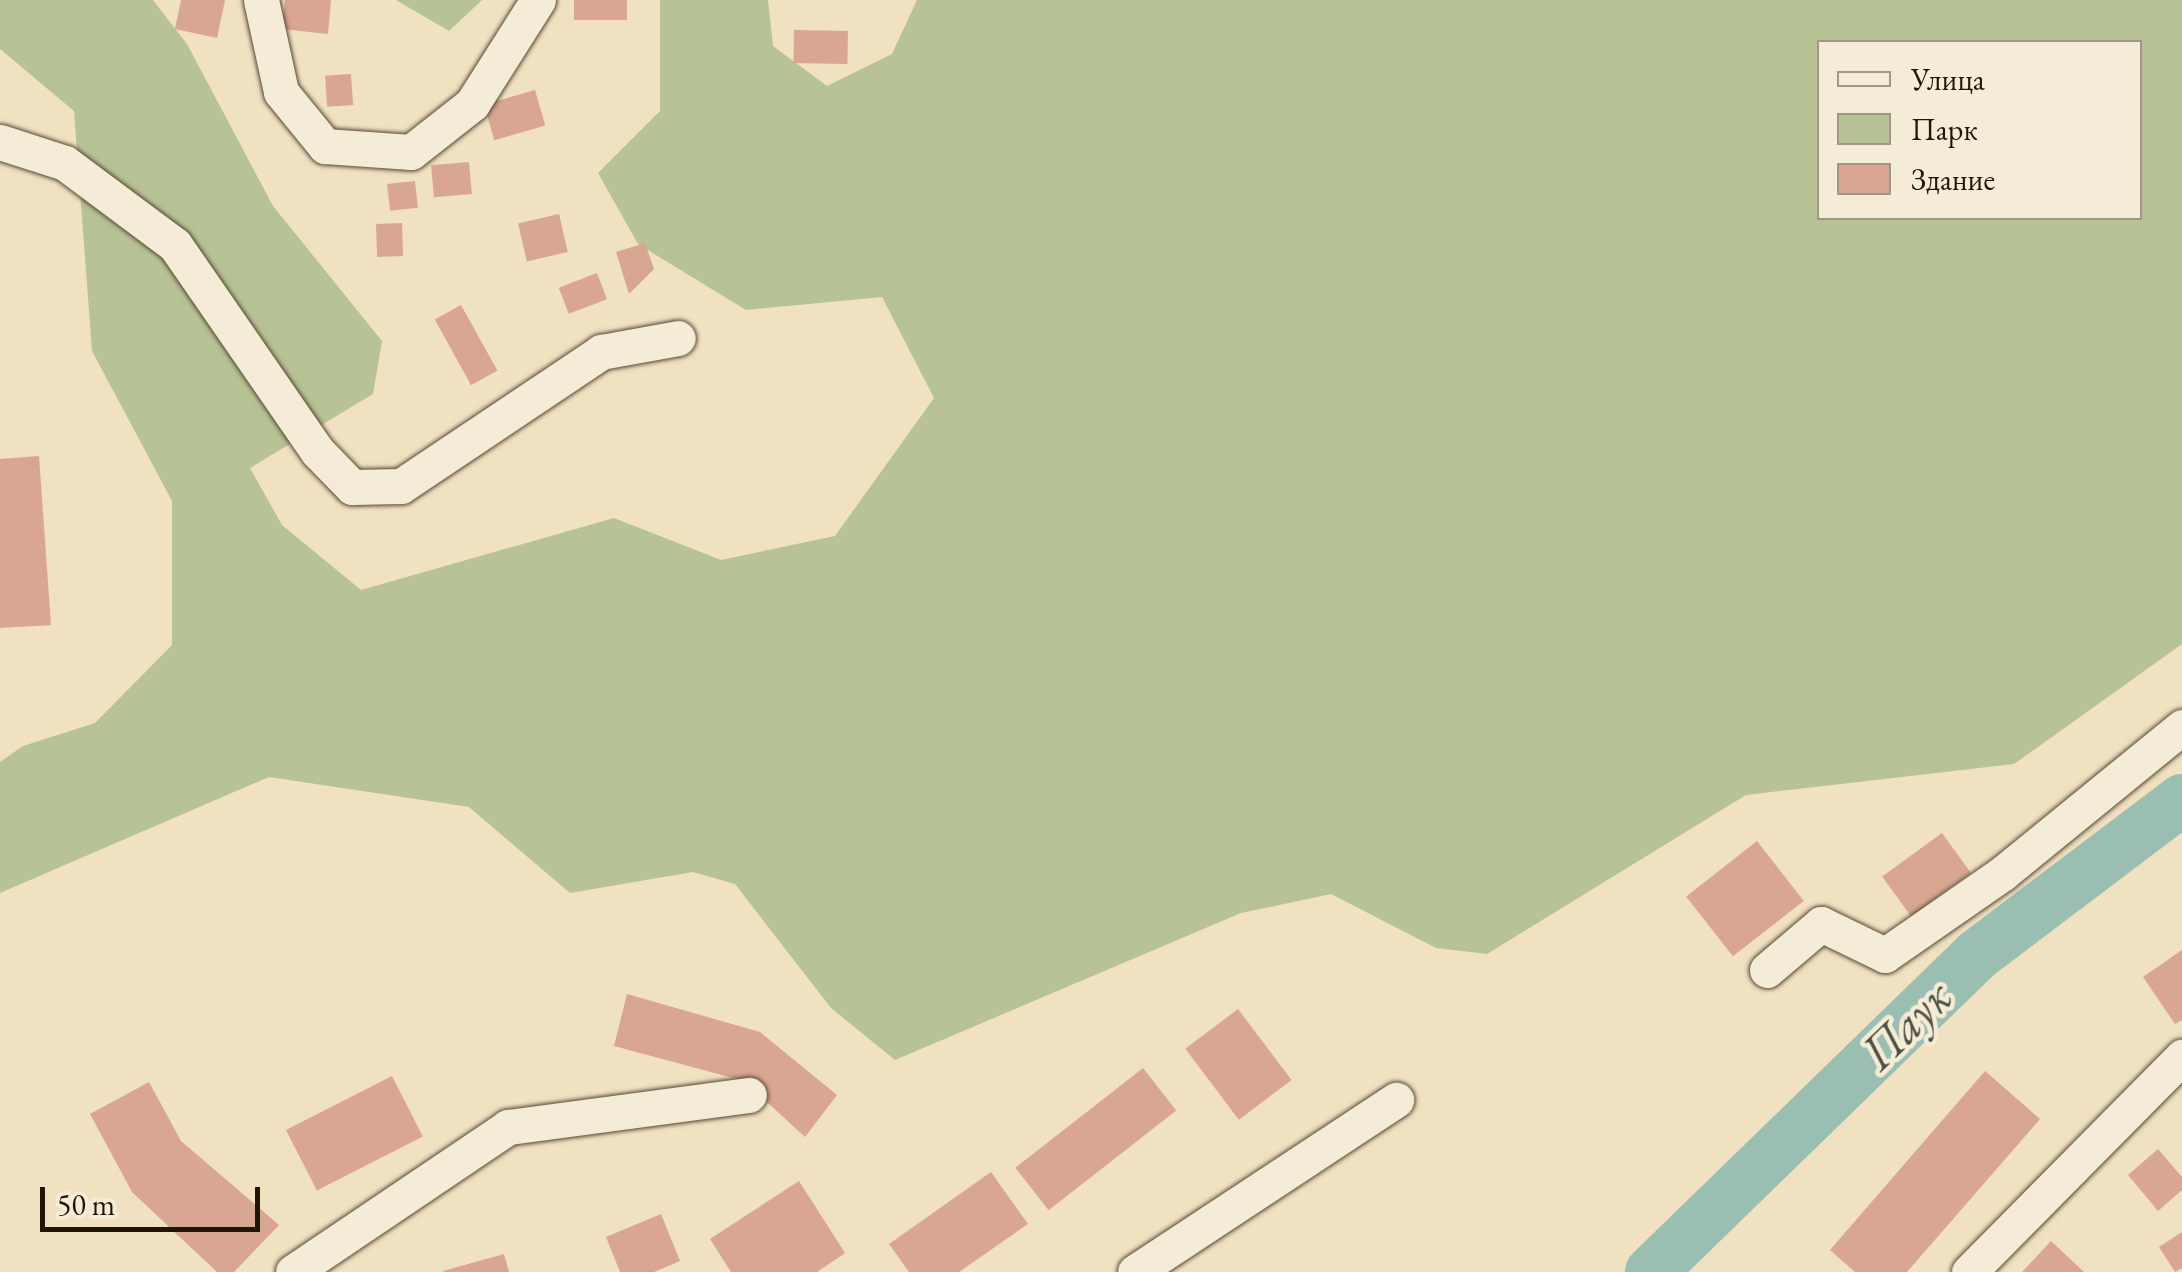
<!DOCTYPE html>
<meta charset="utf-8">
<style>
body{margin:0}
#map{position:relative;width:2182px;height:1272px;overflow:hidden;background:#f0e1c1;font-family:"EB Garamond",serif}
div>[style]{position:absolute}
.green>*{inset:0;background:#b7c394}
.river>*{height:52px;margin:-26px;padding:0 26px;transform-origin:26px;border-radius:26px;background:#9abeb2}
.building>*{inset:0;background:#d9a692;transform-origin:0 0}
.roads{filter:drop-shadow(0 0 2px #564835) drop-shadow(0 0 2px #564835)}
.minor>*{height:35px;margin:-17.5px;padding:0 17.5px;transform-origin:17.5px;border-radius:17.5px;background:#f5ecd7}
span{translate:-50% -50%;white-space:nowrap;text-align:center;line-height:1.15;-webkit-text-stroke:9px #f5ecd7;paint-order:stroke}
.water-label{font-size:48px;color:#4d5042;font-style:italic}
.legend{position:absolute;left:1817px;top:40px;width:325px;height:180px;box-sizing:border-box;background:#f5ecd7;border:2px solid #a19683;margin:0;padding:12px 18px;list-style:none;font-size:30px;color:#231506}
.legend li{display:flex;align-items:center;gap:20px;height:50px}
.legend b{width:50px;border:2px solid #a19683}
.scale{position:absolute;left:40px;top:1187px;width:220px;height:45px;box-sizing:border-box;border:5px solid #231506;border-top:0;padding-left:12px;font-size:30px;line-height:35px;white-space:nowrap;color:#231506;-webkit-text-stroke:8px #f5ecd7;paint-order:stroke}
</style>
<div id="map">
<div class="green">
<i style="clip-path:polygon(evenodd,0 0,153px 0,187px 44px,273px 206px,382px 341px,373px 394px,250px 468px,282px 525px,361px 590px,614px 518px,721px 560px,835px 536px,934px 398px,882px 297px,746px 310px,638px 244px,598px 173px,660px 111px,660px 0,768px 0,773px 46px,827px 86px,892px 54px,917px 0,2182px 0,2182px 644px,2014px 764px,1746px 795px,1487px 954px,1436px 948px,1331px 894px,1241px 913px,895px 1060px,831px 1008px,735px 884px,693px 872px,570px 893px,469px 807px,269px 777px,0 893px,0 762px,23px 746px,95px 723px,172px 645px,172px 501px,92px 351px,74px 111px,0 49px,0 0,1820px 42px,2140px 42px,2140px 218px,1820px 218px,1820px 42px)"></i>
<i style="clip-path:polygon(396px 0,482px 0,449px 31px)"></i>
</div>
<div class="river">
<i style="left:1651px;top:1272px;width:455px;rotate:-44.2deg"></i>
<i style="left:1977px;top:955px;width:257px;rotate:-37.1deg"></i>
</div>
<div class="building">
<i style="clip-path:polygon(181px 0,225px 0,217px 38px,175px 29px)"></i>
<i style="clip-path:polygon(285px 0,331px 0,328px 34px,282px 29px)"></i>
<i style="left:574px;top:0;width:53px;height:20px"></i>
<i style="left:794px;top:30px;width:54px;height:33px;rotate:1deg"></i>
<i style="left:351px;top:74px;width:31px;height:26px;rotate:86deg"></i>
<i style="left:535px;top:90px;width:37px;height:53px;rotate:74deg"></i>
<i style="left:469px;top:162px;width:32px;height:38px;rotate:85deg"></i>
<i style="left:415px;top:181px;width:27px;height:28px;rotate:84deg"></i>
<i style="left:559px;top:214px;width:39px;height:42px;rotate:77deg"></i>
<i style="left:402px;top:223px;width:33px;height:26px;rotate:88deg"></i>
<i style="clip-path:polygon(645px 243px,654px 269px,629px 294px,616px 252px)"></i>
<i style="left:597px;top:273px;width:28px;height:41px;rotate:69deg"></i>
<i style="left:461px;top:305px;width:75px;height:30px;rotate:61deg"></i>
<i style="clip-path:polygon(39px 456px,51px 625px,0 628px,0 459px)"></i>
<i style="left:1942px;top:833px;width:49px;height:74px;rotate:54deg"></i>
<i style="left:1757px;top:841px;width:76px;height:90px;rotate:52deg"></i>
<i style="clip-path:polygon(2182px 950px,2182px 1020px,2175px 1024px,2143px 977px)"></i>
<i style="clip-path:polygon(627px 994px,760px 1032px,837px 1095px,805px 1137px,744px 1081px,614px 1046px)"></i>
<i style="left:1238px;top:1009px;width:89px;height:66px;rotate:53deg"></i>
<i style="left:1143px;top:1068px;width:54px;height:162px;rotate:52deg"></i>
<i style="clip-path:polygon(1985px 1071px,2040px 1119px,1907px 1272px,1855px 1272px,1830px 1250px)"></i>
<i style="left:392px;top:1076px;width:68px;height:119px;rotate:63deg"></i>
<i style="clip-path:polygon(149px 1082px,181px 1141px,279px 1225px,234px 1272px,217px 1272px,132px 1192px,90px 1114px)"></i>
<i style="clip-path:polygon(2158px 1149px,2182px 1177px,2182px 1190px,2158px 1211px,2128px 1175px)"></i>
<i style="clip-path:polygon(991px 1172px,1028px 1224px,959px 1272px,909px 1272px,889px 1244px)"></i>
<i style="clip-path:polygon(799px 1181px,845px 1253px,817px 1272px,731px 1272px,710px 1239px)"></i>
<i style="clip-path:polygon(661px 1214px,680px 1261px,654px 1272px,620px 1272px,606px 1237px)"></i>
<i style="clip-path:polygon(2182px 1232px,2182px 1268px,2175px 1272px,2159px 1247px)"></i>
<i style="clip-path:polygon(2051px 1241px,2084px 1272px,2022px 1272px)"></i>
<i style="clip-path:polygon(504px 1254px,509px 1272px,444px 1272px,443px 1271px)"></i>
</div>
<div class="roads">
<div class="minor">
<i style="left:261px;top:0;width:94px;rotate:77.7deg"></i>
<i style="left:281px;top:92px;width:70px;rotate:50.8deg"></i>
<i style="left:325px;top:146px;width:86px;rotate:4deg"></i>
<i style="left:411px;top:152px;width:78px;rotate:-38.2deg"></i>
<i style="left:472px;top:104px;width:123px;rotate:-57.6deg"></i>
<i style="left:0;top:142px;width:68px;rotate:17.9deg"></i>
<i style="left:65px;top:163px;width:137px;rotate:36.7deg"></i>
<i style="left:175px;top:245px;width:252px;rotate:55.4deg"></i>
<i style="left:318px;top:452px;width:49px;rotate:45.8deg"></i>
<i style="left:352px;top:487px;width:49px;rotate:-1.2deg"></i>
<i style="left:401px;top:486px;width:241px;rotate:-33.8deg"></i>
<i style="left:601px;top:352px;width:78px;rotate:-10.3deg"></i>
<i style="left:1767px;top:970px;width:71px;rotate:-40.4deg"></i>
<i style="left:1821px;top:924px;width:71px;rotate:25.8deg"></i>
<i style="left:1885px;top:955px;width:144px;rotate:-34.8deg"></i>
<i style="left:2003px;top:873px;width:231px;rotate:-39.2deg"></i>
<i style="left:293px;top:1272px;width:259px;rotate:-34deg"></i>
<i style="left:508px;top:1127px;width:243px;rotate:-7.6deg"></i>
<i style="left:1135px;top:1272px;width:313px;rotate:-33.4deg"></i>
<i style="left:1969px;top:1272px;width:303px;rotate:-45.3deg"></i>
</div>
</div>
<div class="water-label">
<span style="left:1906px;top:1024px;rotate:-44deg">Паук</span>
</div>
<ul class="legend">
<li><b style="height:12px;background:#f5ecd7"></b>Улица</li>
<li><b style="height:28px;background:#b7c394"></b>Парк</li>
<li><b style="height:28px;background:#d9a692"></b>Здание</li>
</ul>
<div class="scale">50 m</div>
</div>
